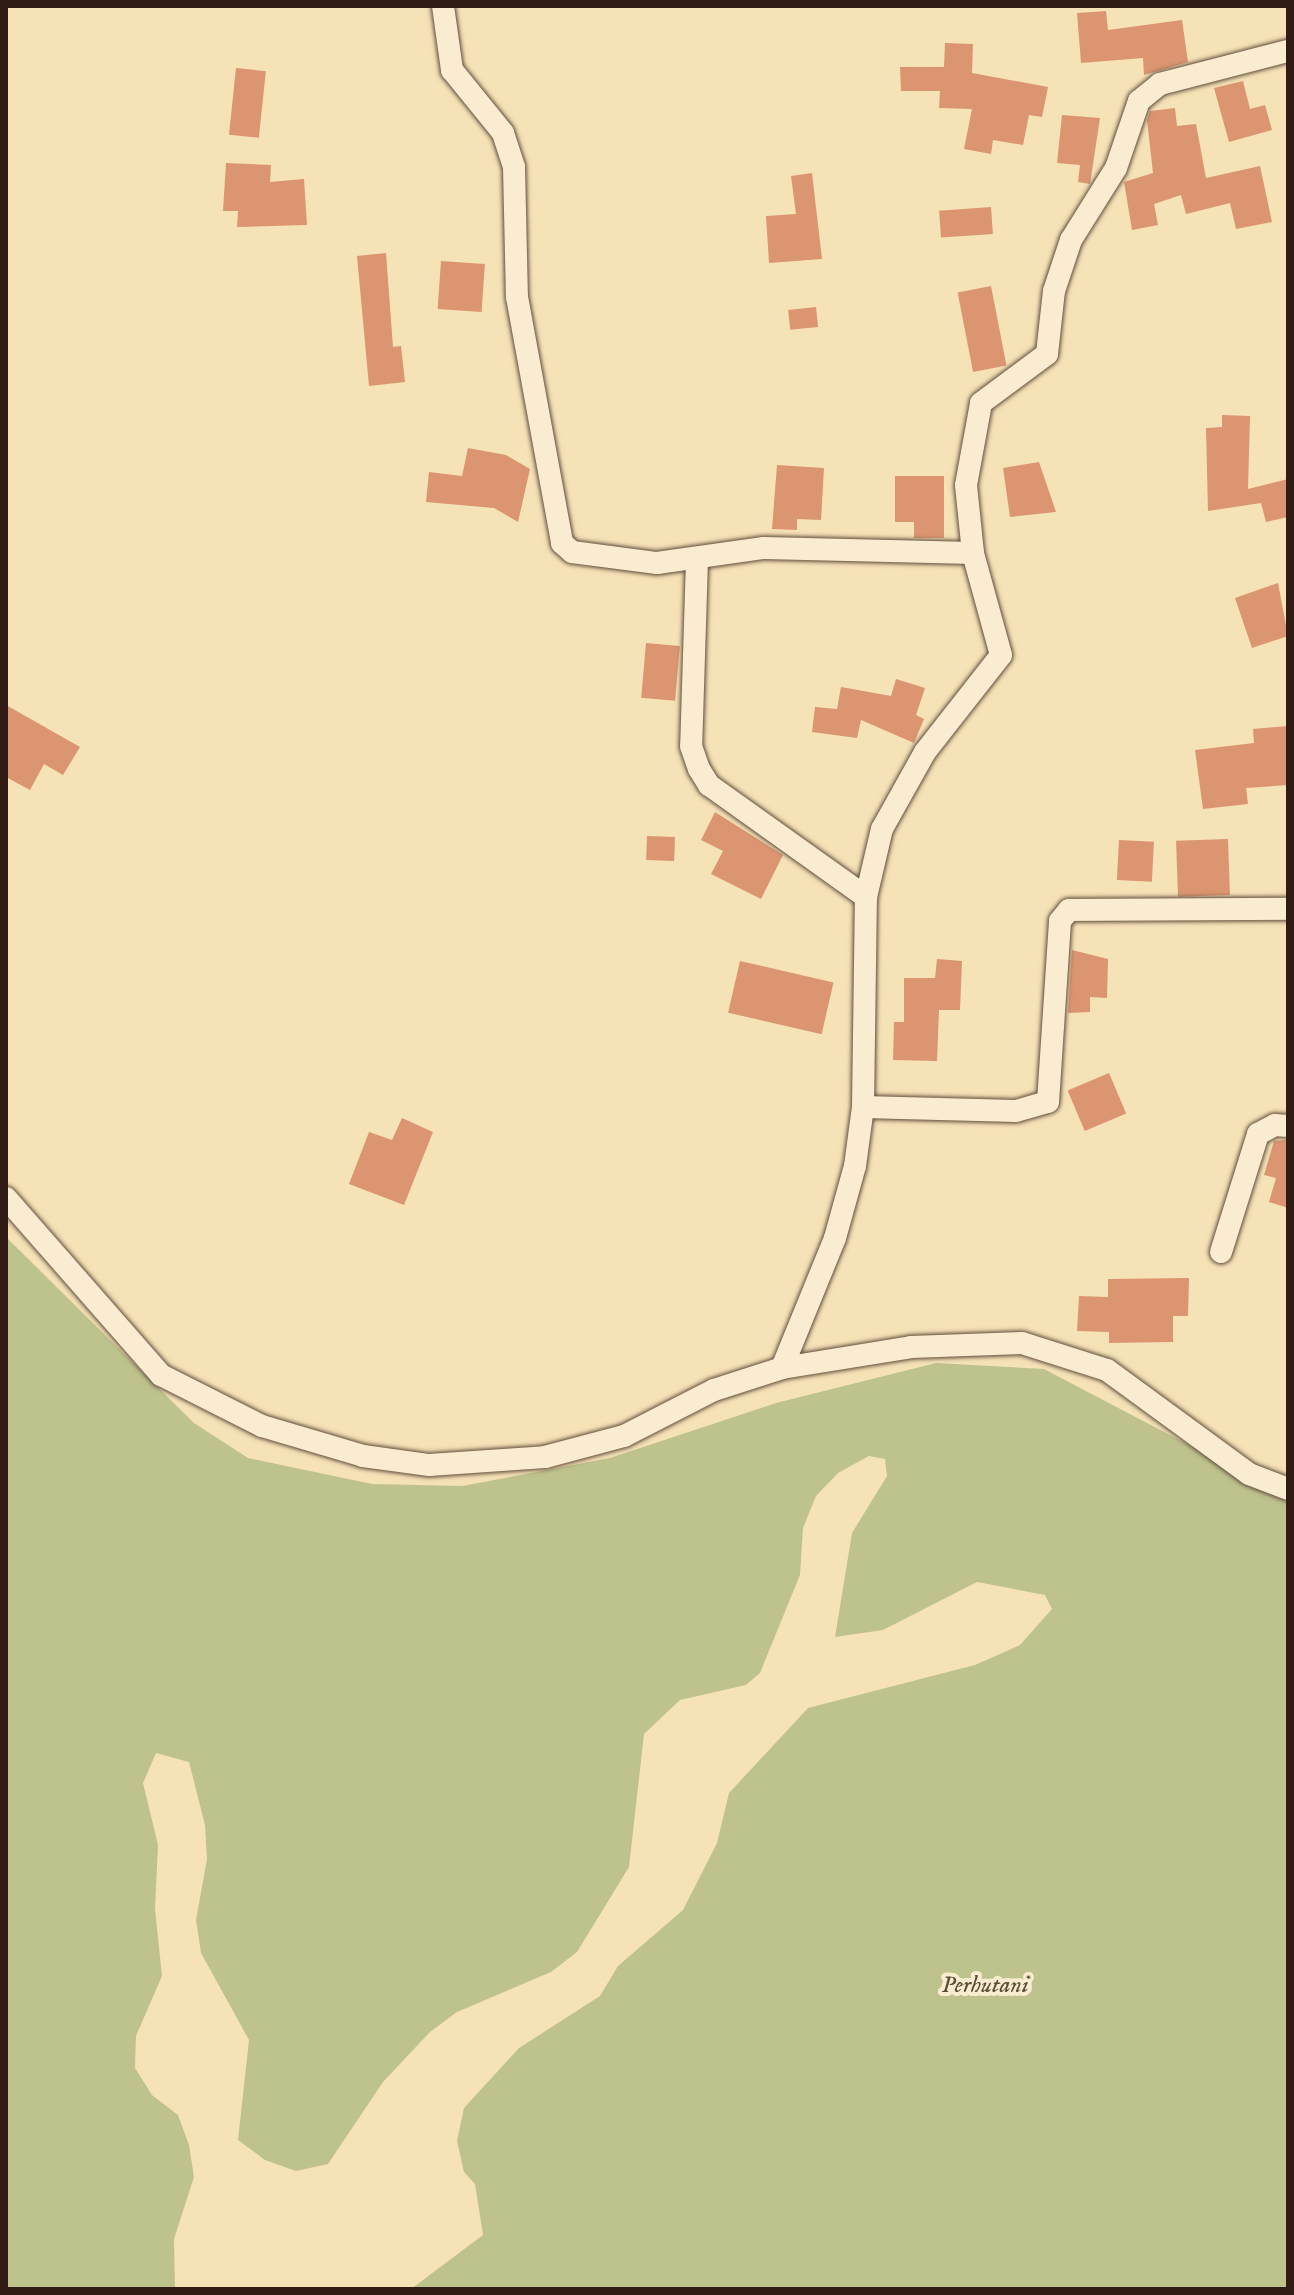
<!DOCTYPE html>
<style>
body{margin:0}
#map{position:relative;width:1294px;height:2295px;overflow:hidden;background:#f6e2b7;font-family:"IM FELL English",serif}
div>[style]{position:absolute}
.green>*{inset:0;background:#bec38d}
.building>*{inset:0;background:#db9571;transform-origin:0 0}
.roads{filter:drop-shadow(0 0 2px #624e3d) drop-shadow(0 0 2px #624e3d)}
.street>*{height:22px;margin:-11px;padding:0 11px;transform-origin:11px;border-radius:11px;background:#f9ecd0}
span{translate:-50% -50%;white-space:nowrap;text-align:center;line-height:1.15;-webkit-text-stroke:8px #f9ecd0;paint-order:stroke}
.park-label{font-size:24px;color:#5b4e38;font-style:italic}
.frame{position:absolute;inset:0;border:8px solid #301c14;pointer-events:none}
</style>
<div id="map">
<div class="green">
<i style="clip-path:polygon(6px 1237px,194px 1423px,248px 1458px,372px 1484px,462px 1486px,610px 1458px,776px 1403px,936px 1363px,1044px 1369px,1288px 1497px,1288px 2289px,411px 2289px,483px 2235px,475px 2184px,464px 2172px,457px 2141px,464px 2108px,519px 2048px,600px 1996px,618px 1966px,683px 1910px,717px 1843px,729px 1793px,808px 1708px,975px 1665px,1020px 1645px,1052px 1609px,1045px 1595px,977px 1582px,883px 1630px,835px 1637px,852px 1533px,887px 1476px,885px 1459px,869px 1456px,838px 1473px,816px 1496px,803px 1528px,800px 1575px,760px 1673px,746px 1685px,680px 1700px,644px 1734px,629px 1867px,577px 1952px,551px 1972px,457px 2012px,430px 2032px,383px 2082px,328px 2164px,296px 2171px,265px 2160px,238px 2140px,249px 2040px,201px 1953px,196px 1920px,207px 1859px,205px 1825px,189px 1762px,156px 1753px,143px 1783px,158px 1845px,155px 1909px,162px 1976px,136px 2036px,135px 2068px,152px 2095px,178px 2115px,189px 2145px,194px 2177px,174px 2239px,175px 2289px,6px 2289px)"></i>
</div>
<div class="building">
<i style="clip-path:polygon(1106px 11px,1108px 30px,1182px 20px,1188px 62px,1144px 75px,1143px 58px,1081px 63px,1077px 13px)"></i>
<i style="clip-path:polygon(945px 43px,973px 44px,972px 73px,1048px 87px,1042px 117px,1029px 115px,1023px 145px,993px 140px,991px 154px,964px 149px,972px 109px,939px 108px,940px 91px,901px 91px,900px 67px,944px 67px)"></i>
<i style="left:236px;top:68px;width:30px;height:67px;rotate:6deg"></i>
<i style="clip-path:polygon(1243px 81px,1250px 109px,1265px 105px,1272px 130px,1229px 142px,1214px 88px)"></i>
<i style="clip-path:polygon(1175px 108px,1177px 126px,1196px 124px,1206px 178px,1260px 166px,1272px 222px,1236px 229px,1230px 203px,1186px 214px,1181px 195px,1154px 204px,1158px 225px,1132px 230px,1124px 182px,1153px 173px,1147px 120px,1150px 111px)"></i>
<i style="clip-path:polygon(1062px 115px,1100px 118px,1090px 184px,1078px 182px,1080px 165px,1057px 163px)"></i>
<i style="clip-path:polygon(226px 163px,271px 165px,270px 182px,304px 179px,307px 225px,237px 227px,238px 211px,223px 211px)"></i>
<i style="clip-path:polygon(812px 173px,822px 259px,769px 263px,766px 216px,796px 214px,791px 176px)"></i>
<i style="left:991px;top:207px;width:27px;height:52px;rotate:86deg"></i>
<i style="clip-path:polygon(386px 253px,393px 347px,401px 346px,405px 382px,369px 386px,357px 256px)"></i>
<i style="left:441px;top:261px;width:44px;height:48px;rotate:4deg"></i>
<i style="left:991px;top:286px;width:81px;height:34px;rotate:79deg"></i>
<i style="left:816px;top:307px;width:20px;height:28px;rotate:84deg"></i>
<i style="clip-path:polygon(1222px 415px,1250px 416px,1248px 489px,1288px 479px,1288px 517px,1266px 522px,1261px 503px,1208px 511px,1206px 428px,1222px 427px)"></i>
<i style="clip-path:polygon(468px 448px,506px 455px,530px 469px,518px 522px,494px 508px,426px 502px,429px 472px,462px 476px)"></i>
<i style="clip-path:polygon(1039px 462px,1056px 512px,1010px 517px,1003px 468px)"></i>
<i style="clip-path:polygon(777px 465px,824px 468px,821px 520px,797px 519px,797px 530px,772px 529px)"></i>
<i style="clip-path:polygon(895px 476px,944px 476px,944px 538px,914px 538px,914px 522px,895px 522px)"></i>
<i style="clip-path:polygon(1278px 583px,1288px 636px,1252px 648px,1235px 598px)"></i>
<i style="left:646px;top:643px;width:34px;height:55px;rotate:5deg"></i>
<i style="clip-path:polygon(896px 679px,925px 688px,916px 715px,924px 719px,914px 743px,861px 720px,857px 738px,812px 732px,815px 707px,837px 709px,841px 687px,891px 696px)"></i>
<i style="clip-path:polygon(6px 705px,80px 747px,63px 775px,44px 764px,30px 790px,6px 777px)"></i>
<i style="clip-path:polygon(1288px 726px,1288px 785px,1246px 788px,1248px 804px,1203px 809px,1195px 750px,1254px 743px,1253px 729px)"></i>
<i style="clip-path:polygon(715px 812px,783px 855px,761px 899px,711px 874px,723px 851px,701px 840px)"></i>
<i style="left:647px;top:836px;width:28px;height:24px;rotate:2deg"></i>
<i style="left:1228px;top:839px;width:56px;height:52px;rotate:88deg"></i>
<i style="left:1119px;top:840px;width:35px;height:40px;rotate:3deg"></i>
<i style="clip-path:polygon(1072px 950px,1108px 959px,1107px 998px,1090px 997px,1090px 1012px,1068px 1013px)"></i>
<i style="clip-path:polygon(937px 959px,962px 961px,960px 1010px,939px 1010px,937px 1061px,893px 1060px,894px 1022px,904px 1022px,904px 978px,935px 978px)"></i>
<i style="left:740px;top:961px;width:96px;height:53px;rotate:13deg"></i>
<i style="left:1109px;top:1073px;width:44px;height:45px;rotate:67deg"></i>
<i style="clip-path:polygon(402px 1118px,433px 1132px,404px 1205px,349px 1184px,369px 1132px,392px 1140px)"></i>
<i style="clip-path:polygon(1287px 1140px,1288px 1140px,1288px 1208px,1269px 1202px,1276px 1178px,1264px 1175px,1274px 1141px)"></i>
<i style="clip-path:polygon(1189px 1278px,1188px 1316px,1173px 1316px,1173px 1342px,1109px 1343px,1109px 1332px,1077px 1331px,1079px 1296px,1108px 1297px,1108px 1279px)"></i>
</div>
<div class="roads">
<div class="street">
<i style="left:443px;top:6px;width:65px;rotate:82deg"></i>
<i style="left:452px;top:70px;width:81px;rotate:51deg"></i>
<i style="left:503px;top:133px;width:36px;rotate:72deg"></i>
<i style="left:514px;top:167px;width:130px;rotate:88.7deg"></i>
<i style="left:517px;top:297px;width:250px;rotate:79.6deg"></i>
<i style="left:562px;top:543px;width:13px;rotate:42deg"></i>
<i style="left:572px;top:552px;width:86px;rotate:7.4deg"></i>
<i style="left:657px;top:563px;width:108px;rotate:-8deg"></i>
<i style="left:764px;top:548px;width:209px;rotate:1.4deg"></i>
<i style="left:973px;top:553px;width:68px;rotate:-95.9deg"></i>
<i style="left:966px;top:485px;width:83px;rotate:-79.6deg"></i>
<i style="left:981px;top:403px;width:82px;rotate:-36.6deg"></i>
<i style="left:1047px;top:354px;width:63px;rotate:-83.7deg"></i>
<i style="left:1054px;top:291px;width:54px;rotate:-71.6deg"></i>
<i style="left:1071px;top:240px;width:85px;rotate:-58deg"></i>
<i style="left:1116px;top:168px;width:71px;rotate:-71.1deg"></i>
<i style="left:1139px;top:101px;width:27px;rotate:-39deg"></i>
<i style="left:1160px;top:84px;width:132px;rotate:-14.5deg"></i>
<i style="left:697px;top:560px;width:186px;rotate:91.8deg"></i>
<i style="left:691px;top:746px;width:24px;rotate:71deg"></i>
<i style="left:699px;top:769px;width:19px;rotate:58deg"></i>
<i style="left:709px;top:785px;width:193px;rotate:35.5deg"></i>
<i style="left:863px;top:1107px;width:153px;rotate:1.5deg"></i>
<i style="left:1016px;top:1111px;width:33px;rotate:-16deg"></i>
<i style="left:1048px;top:1102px;width:181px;rotate:-86.2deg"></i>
<i style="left:1060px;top:921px;width:14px;rotate:-51deg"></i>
<i style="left:1069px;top:910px;width:219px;rotate:-0.3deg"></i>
<i style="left:6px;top:1198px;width:235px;rotate:48.8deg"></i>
<i style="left:161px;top:1375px;width:113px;rotate:26.8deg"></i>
<i style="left:262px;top:1426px;width:105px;rotate:16.5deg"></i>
<i style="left:363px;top:1456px;width:67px;rotate:7.8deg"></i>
<i style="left:429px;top:1465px;width:116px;rotate:-3.9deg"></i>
<i style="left:545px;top:1457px;width:82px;rotate:-14.9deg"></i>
<i style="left:624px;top:1436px;width:101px;rotate:-27.1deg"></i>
<i style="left:714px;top:1390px;width:71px;rotate:-17.9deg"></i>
<i style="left:782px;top:1368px;width:131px;rotate:-9.2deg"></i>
<i style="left:911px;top:1347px;width:111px;rotate:-2.1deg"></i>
<i style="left:1022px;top:1343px;width:89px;rotate:17.6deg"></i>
<i style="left:1107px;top:1370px;width:176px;rotate:36.2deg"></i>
<i style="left:1249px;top:1474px;width:42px;rotate:21deg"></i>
<i style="left:1221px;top:1252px;width:124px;rotate:-72.6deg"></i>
<i style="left:1258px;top:1134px;width:19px;rotate:-28deg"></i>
<i style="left:1275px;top:1125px;width:13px;rotate:4deg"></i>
<i style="left:782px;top:1368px;width:140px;rotate:-67.8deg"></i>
<i style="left:835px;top:1238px;width:75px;rotate:-74.5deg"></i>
<i style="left:855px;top:1166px;width:60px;rotate:-82.3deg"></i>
<i style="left:863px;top:1107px;width:210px;rotate:-89.2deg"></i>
<i style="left:866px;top:897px;width:70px;rotate:-76.8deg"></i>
<i style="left:882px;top:829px;width:88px;rotate:-60.8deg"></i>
<i style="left:925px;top:752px;width:123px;rotate:-51.9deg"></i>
<i style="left:1001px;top:655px;width:106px;rotate:-105.4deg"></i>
</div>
</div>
<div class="park-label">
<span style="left:985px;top:1986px">Perhutani</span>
</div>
<div class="frame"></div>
</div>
